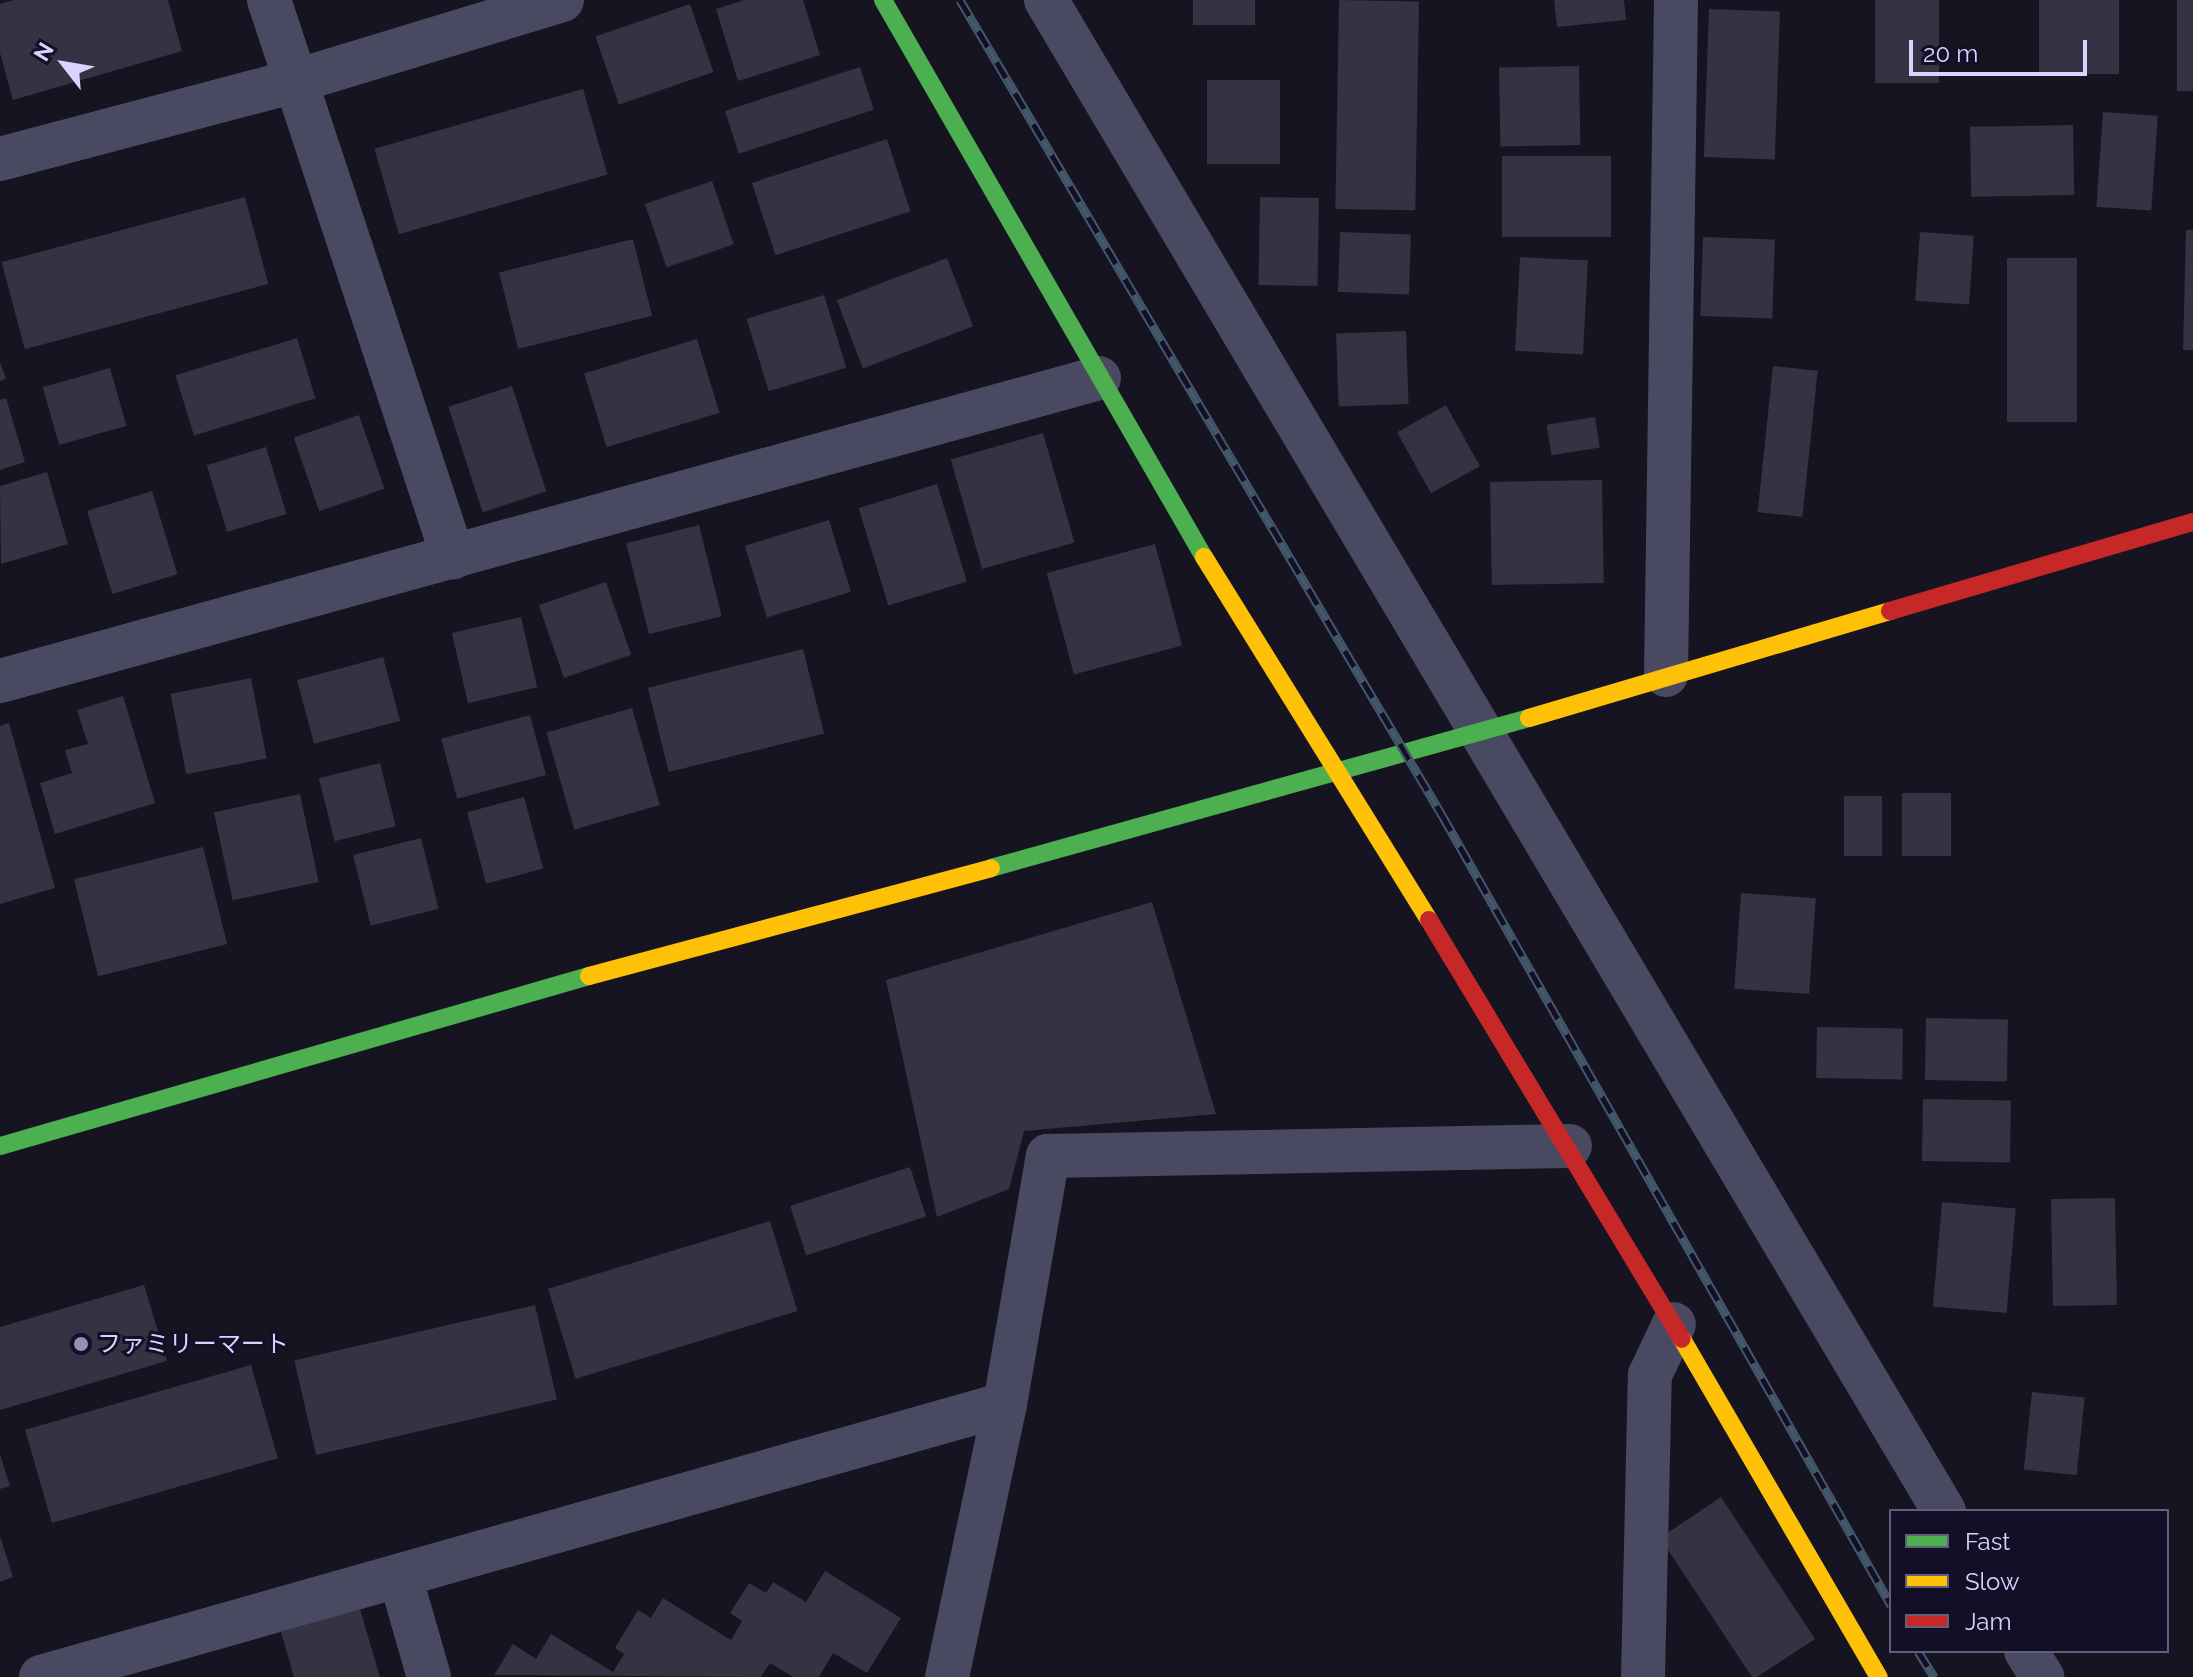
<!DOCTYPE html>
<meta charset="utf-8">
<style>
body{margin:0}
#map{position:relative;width:2193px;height:1677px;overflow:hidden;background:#161421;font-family:Raleway,"Noto Sans JP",sans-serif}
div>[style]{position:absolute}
.building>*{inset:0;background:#343243;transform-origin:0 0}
.street>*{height:44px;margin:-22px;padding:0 22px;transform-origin:22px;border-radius:22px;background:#4a4962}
.fast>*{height:18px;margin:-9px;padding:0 9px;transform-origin:9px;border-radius:9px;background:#4caf50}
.slow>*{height:18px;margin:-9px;padding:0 9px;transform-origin:9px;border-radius:9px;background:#ffc107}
.jam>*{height:18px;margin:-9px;padding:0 9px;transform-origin:9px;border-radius:9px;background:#c62828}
.rail>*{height:9px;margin-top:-4.5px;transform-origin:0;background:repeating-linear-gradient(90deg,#130f26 0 18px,#43596b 0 36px);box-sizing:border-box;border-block:2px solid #43596b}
.dots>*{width:22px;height:22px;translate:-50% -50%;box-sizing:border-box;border:4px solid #130f26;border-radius:50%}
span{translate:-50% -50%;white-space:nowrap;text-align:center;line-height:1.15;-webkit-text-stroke:6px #130f26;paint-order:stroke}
.poi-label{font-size:24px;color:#d9d4ff}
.left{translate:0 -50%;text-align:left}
.legend{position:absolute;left:1889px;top:1509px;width:280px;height:144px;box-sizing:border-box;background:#130f26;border:2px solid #625e7d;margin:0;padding:10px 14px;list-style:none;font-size:24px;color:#d9d4ff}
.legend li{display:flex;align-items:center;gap:16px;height:40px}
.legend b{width:40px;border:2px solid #625e7d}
.north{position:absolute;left:24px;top:24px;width:80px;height:80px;-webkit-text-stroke:6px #130f26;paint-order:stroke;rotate:301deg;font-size:22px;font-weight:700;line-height:32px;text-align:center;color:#d9d4ff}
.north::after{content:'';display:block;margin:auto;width:28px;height:36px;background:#d9d4ff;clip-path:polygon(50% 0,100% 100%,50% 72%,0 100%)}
.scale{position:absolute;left:1909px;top:40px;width:178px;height:36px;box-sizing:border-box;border:4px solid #d9d4ff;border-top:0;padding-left:10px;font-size:24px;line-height:28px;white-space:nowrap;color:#d9d4ff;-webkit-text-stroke:6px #130f26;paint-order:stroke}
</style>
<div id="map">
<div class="building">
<i style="clip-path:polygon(14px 0,168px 0,182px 51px,13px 100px,0 53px,0 4px)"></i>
<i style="clip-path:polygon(744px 0,803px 0,820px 55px,738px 81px,716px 9px)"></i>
<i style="left:1193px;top:0;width:62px;height:25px"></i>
<i style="left:1339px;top:0;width:80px;height:209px;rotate:1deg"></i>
<i style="clip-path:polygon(1554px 0,1624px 0,1626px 20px,1557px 27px)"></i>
<i style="left:1875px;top:0;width:64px;height:83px"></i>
<i style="left:2039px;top:0;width:80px;height:74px"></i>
<i style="left:2177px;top:0;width:16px;height:91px"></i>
<i style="left:690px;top:4px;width:72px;height:100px;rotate:71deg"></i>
<i style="left:1709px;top:9px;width:71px;height:148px;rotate:2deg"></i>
<i style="left:1579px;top:66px;width:79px;height:80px;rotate:89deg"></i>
<i style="left:860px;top:67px;width:45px;height:142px;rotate:72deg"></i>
<i style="left:1280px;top:80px;width:84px;height:73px;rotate:90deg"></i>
<i style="left:583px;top:89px;width:89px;height:217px;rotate:74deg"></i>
<i style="left:2103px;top:112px;width:55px;height:95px;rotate:4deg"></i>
<i style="left:2073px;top:125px;width:70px;height:103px;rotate:89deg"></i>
<i style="left:887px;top:139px;width:76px;height:142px;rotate:72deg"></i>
<i style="left:1502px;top:156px;width:109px;height:81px"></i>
<i style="left:712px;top:181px;width:67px;height:71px;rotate:71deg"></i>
<i style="left:245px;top:197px;width:90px;height:252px;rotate:75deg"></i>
<i style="left:1260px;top:197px;width:59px;height:88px;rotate:1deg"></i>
<i style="clip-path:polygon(2186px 230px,2193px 230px,2193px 350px,2183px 350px)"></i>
<i style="left:1340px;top:232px;width:71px;height:60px;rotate:2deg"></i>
<i style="left:1920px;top:232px;width:54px;height:69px;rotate:4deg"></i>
<i style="left:1703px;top:237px;width:72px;height:79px;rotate:2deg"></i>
<i style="left:633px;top:239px;width:79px;height:138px;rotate:76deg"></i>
<i style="left:1520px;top:257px;width:68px;height:94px;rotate:3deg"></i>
<i style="left:947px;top:258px;width:73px;height:118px;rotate:69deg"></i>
<i style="left:2007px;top:258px;width:70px;height:164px"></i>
<i style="left:824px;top:295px;width:76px;height:81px;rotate:73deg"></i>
<i style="left:1406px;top:331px;width:73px;height:70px;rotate:88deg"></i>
<i style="left:297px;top:338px;width:63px;height:127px;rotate:73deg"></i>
<i style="left:697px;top:339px;width:77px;height:118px;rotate:73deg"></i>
<i style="clip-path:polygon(0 362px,6px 379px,0 381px)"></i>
<i style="left:1773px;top:366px;width:45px;height:147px;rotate:6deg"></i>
<i style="left:110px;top:368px;width:60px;height:70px;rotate:74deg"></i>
<i style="left:512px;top:386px;width:111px;height:67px;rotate:72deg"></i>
<i style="clip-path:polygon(6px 398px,25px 462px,0 470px,0 400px)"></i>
<i style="left:1446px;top:405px;width:70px;height:56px;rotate:61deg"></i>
<i style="left:359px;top:415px;width:78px;height:69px;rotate:71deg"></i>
<i style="left:1595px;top:417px;width:31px;height:49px;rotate:81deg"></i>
<i style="left:1043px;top:433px;width:114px;height:96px;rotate:74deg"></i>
<i style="left:266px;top:447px;width:70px;height:62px;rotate:73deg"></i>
<i style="clip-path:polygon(47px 472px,68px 544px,1px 564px,0 486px)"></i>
<i style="left:1602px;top:480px;width:103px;height:112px;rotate:89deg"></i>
<i style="left:937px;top:484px;width:102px;height:82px;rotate:73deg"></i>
<i style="left:152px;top:491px;width:87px;height:68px;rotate:73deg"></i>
<i style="left:829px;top:520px;width:75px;height:88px;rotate:73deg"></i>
<i style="left:699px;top:525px;width:94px;height:75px;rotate:76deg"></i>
<i style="left:1155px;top:544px;width:105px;height:112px;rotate:75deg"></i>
<i style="left:606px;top:582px;width:77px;height:71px;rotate:71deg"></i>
<i style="left:521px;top:617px;width:72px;height:71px;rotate:77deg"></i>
<i style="left:803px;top:649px;width:87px;height:160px;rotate:76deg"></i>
<i style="left:383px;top:657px;width:66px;height:89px;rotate:75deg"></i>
<i style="left:251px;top:678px;width:82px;height:82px;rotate:79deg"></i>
<i style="clip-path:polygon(123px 696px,155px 803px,55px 834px,40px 783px,72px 773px,65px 750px,88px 744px,77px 710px)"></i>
<i style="left:632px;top:708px;width:101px;height:89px;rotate:74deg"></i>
<i style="left:530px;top:715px;width:62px;height:92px;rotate:75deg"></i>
<i style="clip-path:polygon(9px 723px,55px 888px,0 904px,0 726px)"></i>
<i style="left:380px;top:763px;width:65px;height:63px;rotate:76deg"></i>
<i style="left:1951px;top:793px;width:63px;height:49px;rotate:90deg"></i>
<i style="left:300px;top:794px;width:90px;height:88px;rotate:78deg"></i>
<i style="left:1844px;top:796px;width:38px;height:60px"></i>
<i style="left:524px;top:797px;width:74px;height:59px;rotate:75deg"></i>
<i style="left:421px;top:838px;width:73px;height:70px;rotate:76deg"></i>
<i style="left:203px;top:847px;width:100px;height:133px;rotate:76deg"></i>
<i style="left:1741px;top:893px;width:75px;height:96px;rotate:4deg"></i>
<i style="clip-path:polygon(1152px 902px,1216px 1114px,1024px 1131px,1009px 1189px,937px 1217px,886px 980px)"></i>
<i style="left:1926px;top:1018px;width:82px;height:62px;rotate:1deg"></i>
<i style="left:1817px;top:1027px;width:86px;height:51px;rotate:1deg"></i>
<i style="left:1923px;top:1099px;width:88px;height:62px;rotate:1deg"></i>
<i style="left:910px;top:1167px;width:52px;height:126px;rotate:72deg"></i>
<i style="left:2115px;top:1198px;width:107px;height:64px;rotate:89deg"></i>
<i style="left:1942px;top:1202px;width:74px;height:105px;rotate:5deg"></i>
<i style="left:770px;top:1221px;width:94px;height:232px;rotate:73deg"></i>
<i style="clip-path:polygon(144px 1285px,167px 1361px,0 1410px,0 1327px)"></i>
<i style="left:535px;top:1305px;width:97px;height:247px;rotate:77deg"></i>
<i style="left:251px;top:1365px;width:97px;height:235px;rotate:74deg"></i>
<i style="left:2032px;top:1392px;width:53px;height:78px;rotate:6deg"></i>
<i style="clip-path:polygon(0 1454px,10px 1486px,0 1489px)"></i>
<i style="clip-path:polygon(1721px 1497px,1815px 1639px,1757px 1677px,1752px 1677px,1660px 1538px)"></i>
<i style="clip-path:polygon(0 1536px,13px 1577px,0 1582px)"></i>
<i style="clip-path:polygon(825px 1571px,901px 1618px,867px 1673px,833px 1653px,819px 1677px,793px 1677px,770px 1663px,761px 1677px,494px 1675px,513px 1644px,536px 1659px,551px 1634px,613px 1672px,624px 1654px,615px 1648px,638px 1610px,651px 1618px,663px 1598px,731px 1640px,742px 1621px,730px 1613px,749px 1583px,766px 1593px,773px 1582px,806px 1602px)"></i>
<i style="clip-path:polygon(360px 1609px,380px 1677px,294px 1677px,281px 1632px)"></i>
</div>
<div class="street">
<i style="left:269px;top:0;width:587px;rotate:71.72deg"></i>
<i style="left:1046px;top:0;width:1758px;rotate:59.28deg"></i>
<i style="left:0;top:159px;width:306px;rotate:-14.8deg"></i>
<i style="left:296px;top:81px;width:278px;rotate:-16.9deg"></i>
<i style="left:1666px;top:675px;width:675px;rotate:-89.15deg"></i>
<i style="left:0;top:681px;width:1140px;rotate:-15.41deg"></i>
<i style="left:400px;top:1576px;width:105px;rotate:74deg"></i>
<i style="left:2026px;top:1651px;width:31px;rotate:58deg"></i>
<i style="left:41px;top:1677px;width:1002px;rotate:-15.81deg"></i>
<i style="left:947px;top:1677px;width:279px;rotate:-78deg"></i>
<i style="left:1005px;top:1404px;width:252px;rotate:-80.2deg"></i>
<i style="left:1048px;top:1156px;width:522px;rotate:-1.1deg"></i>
<i style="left:1643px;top:1677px;width:302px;rotate:-88.7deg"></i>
<i style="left:1650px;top:1375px;width:56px;rotate:-64.8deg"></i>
</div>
<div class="fast">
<i style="left:883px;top:0;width:643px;rotate:60.05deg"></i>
<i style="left:991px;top:868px;width:559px;rotate:-15.58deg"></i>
<i style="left:0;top:1146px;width:613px;rotate:-16.1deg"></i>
</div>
<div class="slow">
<i style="left:1204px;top:557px;width:427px;rotate:58.2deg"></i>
<i style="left:1529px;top:718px;width:377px;rotate:-16.5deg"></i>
<i style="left:589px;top:976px;width:416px;rotate:-15deg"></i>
<i style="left:1682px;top:1339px;width:391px;rotate:59.8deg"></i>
</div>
<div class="jam">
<i style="left:1890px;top:611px;width:316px;rotate:-16.4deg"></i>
<i style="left:1429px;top:920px;width:489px;rotate:58.9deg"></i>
</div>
<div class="rail">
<i style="left:960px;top:0;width:947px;rotate:59.4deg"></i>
<i style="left:1442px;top:815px;width:909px;rotate:60.39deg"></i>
<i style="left:1918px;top:1651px;width:31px;rotate:58deg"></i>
</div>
<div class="dots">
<i style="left:81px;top:1344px;background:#9591b1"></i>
</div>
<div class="poi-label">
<span class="left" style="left:97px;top:1344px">ファミリーマート</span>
</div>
<ul class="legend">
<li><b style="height:10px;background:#4caf50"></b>Fast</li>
<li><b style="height:10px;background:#ffc107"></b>Slow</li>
<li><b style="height:10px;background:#c62828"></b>Jam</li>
</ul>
<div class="north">N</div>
<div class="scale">20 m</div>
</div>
